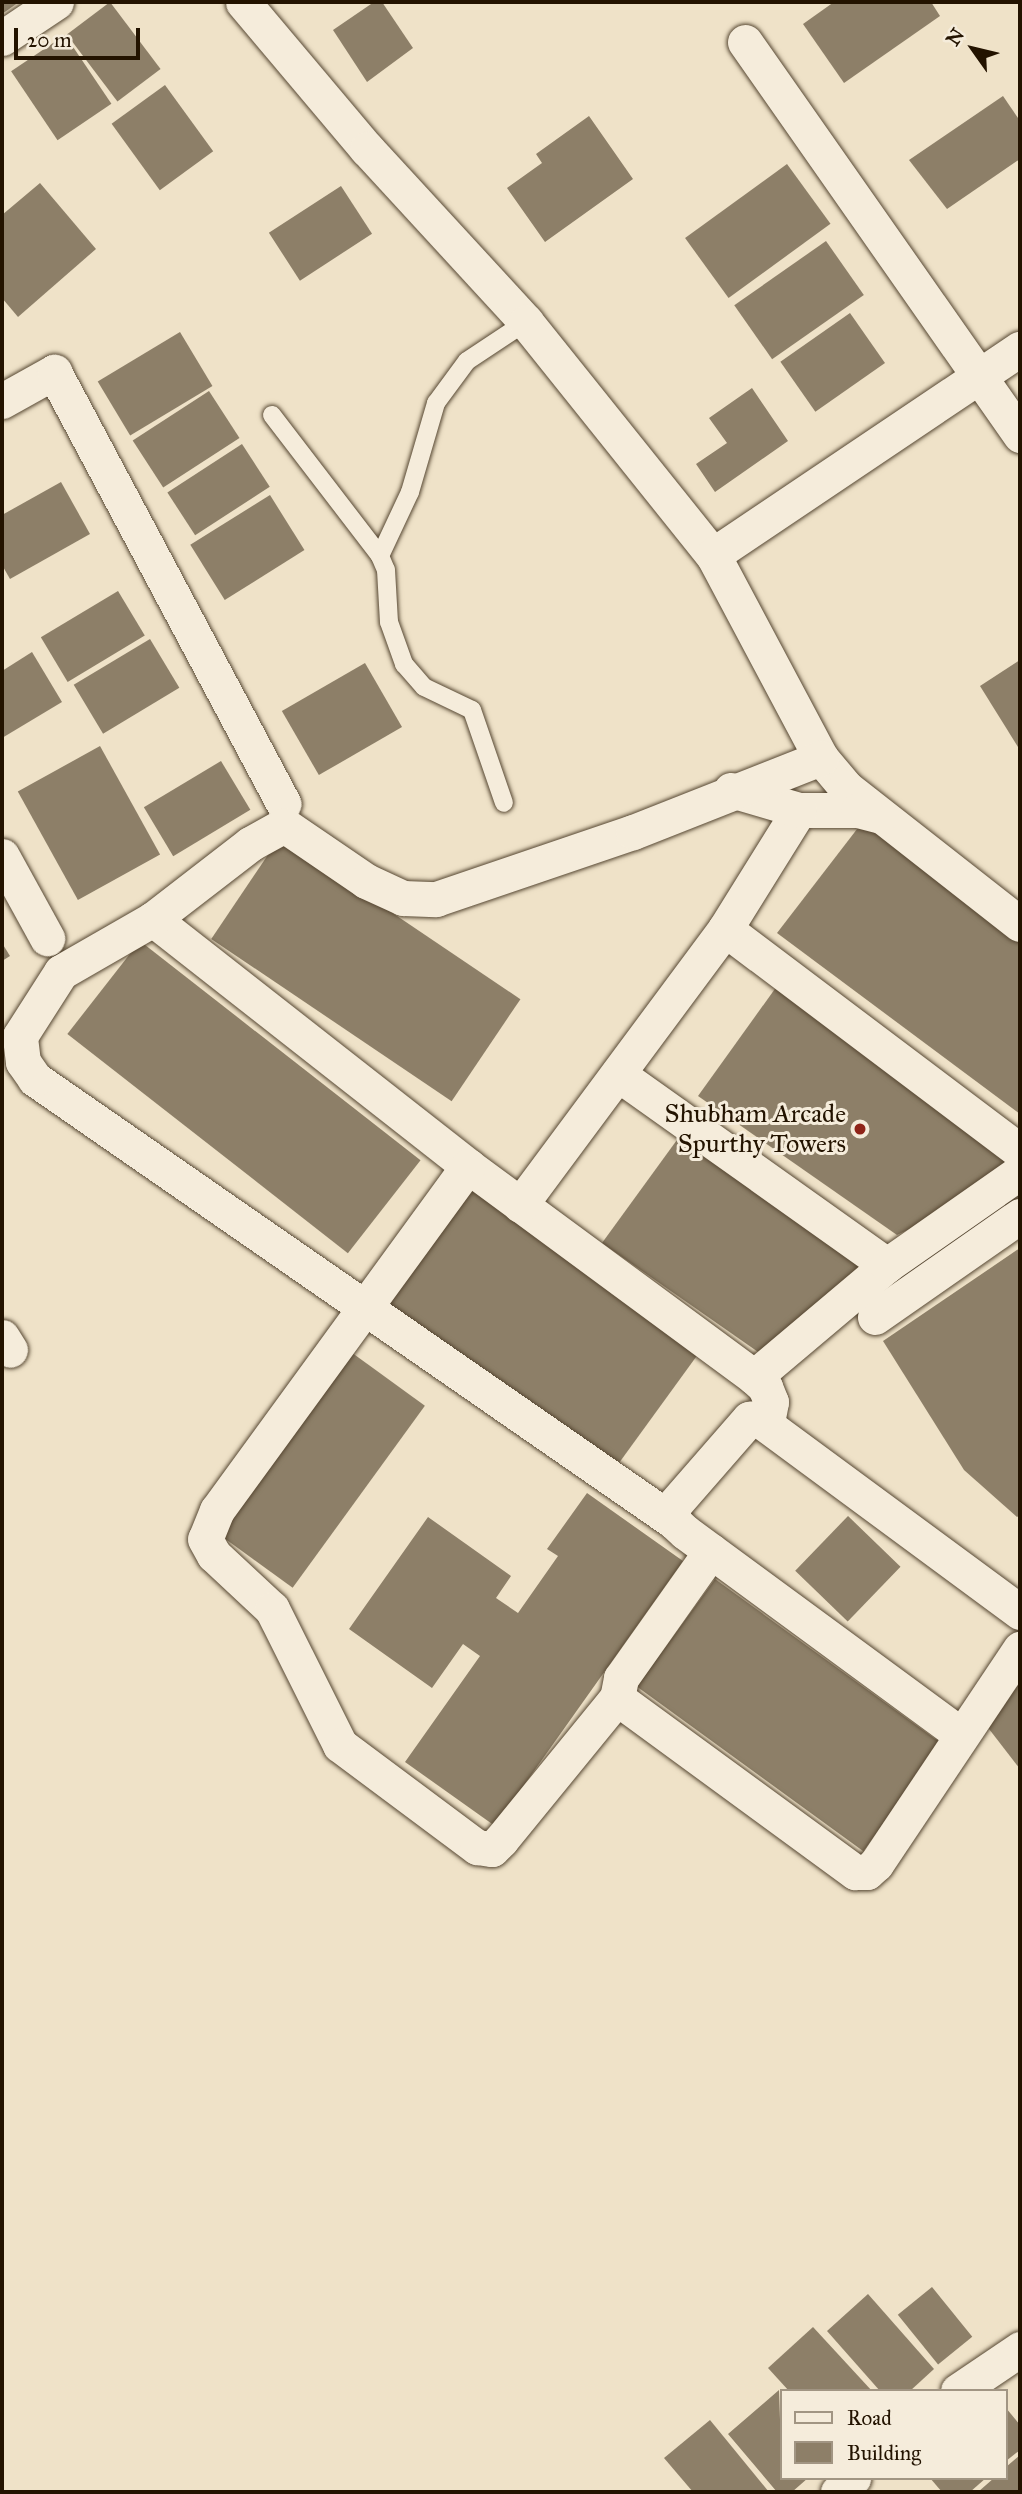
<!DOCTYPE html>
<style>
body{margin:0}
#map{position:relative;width:1022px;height:2494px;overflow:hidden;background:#efe2c8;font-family:"IM FELL Great Primer",serif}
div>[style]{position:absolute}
.building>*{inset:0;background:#8d7f68;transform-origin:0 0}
.roads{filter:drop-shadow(0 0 2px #564732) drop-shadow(0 0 2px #564732)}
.lane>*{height:18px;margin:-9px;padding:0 9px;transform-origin:9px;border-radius:9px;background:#f5ecdb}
.street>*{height:35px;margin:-17.5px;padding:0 17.5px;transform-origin:17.5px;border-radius:17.5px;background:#f5ecdb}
.dots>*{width:19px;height:19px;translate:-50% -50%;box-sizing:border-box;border:4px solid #f5ecdb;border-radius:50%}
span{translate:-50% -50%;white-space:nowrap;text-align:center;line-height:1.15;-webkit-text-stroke:6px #f5ecdb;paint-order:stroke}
.poi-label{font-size:26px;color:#231300}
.right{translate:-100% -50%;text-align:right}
.frame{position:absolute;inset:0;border:4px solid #231300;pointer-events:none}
.legend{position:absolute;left:780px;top:2389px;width:228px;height:91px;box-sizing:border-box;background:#f5ecdb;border:2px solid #a19583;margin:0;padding:9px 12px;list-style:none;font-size:21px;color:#231300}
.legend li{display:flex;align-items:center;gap:14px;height:35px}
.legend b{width:35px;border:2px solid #a19583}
.north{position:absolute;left:938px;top:14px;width:70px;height:70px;-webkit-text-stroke:5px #f5ecdb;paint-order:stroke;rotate:304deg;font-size:19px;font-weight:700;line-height:28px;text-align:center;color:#231300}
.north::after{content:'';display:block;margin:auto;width:24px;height:32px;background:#231300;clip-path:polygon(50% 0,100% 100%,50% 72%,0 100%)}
.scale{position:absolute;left:14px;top:28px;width:126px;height:32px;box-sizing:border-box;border:4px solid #231300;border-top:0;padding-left:9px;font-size:21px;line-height:24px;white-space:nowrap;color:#231300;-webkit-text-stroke:5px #f5ecdb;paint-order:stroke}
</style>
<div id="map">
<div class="building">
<i style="clip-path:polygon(2px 2px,19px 2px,2px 14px)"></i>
<i style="left:110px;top:2px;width:84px;height:54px;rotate:53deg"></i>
<i style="clip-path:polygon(374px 2px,382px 2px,413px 48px,367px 82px,333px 30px)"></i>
<i style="clip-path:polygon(834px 2px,931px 2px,940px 16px,844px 83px,803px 24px)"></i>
<i style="left:65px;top:35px;width:83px;height:65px;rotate:56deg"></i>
<i style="left:165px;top:85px;width:82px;height:66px;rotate:54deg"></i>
<i style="clip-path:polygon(1003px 96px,1020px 121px,1020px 159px,947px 209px,909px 160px)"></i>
<i style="clip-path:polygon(589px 116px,633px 179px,545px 242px,507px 188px,542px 163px,536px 154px)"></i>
<i style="left:787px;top:164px;width:74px;height:126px;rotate:54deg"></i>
<i style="clip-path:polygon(40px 183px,96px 249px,18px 317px,2px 298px,2px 215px)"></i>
<i style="left:341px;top:186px;width:57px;height:86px;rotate:57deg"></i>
<i style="left:826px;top:241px;width:66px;height:112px;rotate:55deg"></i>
<i style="left:850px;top:313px;width:61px;height:85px;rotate:55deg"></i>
<i style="left:180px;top:332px;width:63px;height:96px;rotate:59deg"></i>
<i style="clip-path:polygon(752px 388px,788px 441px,715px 492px,696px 464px,727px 443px,709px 418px)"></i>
<i style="left:209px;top:391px;width:56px;height:91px;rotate:57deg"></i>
<i style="left:242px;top:444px;width:51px;height:89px;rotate:57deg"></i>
<i style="clip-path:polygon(61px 482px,90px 534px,10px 579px,2px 565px,2px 515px)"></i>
<i style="left:270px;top:495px;width:65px;height:94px;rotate:58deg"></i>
<i style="left:118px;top:591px;width:52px;height:90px;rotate:59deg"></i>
<i style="left:150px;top:639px;width:57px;height:89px;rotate:59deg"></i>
<i style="clip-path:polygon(32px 652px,62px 702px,2px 738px,2px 671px)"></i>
<i style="clip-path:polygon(1020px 660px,1020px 745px,1018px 747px,980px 686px)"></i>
<i style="left:365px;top:663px;width:74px;height:96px;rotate:60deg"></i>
<i style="left:100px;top:746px;width:124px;height:94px;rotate:61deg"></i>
<i style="left:221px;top:761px;width:57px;height:90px;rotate:59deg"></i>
<i style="clip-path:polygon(864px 820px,1020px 939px,1020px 1114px,777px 933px)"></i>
<i style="left:280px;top:837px;width:290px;height:123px;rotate:34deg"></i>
<i style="left:140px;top:941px;width:356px;height:118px;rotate:38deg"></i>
<i style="clip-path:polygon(2px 943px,10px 956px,2px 961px)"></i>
<i style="clip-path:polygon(777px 986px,1017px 1163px,964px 1203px,897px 1235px,698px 1096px)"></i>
<i style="clip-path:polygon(682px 1133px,868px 1261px,761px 1354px,602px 1243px)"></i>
<i style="left:465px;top:1185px;width:288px;height:144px;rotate:36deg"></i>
<i style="clip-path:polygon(1020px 1248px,1020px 1515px,1017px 1517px,964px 1470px,883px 1341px)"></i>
<i style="left:344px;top:1347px;width:100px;height:225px;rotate:36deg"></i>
<i style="clip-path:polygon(587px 1493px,683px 1561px,495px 1826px,405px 1762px,480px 1656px,463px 1644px,432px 1688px,349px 1629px,428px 1517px,511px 1576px,496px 1598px,518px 1613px,558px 1556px,547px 1549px)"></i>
<i style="left:848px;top:1516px;width:73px;height:76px;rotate:44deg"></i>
<i style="left:715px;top:1579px;width:280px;height:133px;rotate:36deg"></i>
<i style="clip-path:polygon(1020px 1684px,1020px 1769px,979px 1716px)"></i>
<i style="left:932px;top:2287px;width:64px;height:44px;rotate:51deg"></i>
<i style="clip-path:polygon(868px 2294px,934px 2369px,910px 2391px,880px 2391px,827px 2331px)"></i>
<i style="clip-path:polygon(813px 2327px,872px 2391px,789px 2391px,768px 2368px)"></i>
<i style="clip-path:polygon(779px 2390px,782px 2478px,808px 2478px,792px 2492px,777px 2492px,728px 2434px)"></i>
<i style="clip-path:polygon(1006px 2408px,1020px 2425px,1020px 2450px,1006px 2461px)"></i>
<i style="clip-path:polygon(710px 2420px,769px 2492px,693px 2492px,664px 2458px)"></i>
<i style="clip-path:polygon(1020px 2455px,1020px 2492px,978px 2492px,994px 2478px,1006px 2478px,1006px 2467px)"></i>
<i style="clip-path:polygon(930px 2478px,986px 2478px,970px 2492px,942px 2492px)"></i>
</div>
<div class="roads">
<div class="lane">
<i style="left:272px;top:415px;width:178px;rotate:52.5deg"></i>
<i style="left:380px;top:556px;width:15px;rotate:67deg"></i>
<i style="left:386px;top:570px;width:52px;rotate:86.7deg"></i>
<i style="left:389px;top:622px;width:45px;rotate:70.3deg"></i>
<i style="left:404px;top:664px;width:30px;rotate:49deg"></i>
<i style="left:424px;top:687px;width:53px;rotate:25.6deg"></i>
<i style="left:472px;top:710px;width:98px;rotate:71deg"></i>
<i style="left:380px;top:556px;width:71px;rotate:-64.9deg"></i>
<i style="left:410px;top:492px;width:93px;rotate:-73.7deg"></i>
<i style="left:436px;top:403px;width:52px;rotate:-53.6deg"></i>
<i style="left:467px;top:361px;width:71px;rotate:-33.5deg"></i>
</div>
<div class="street">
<i style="left:243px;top:2px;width:192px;rotate:49.9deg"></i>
<i style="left:367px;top:149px;width:235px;rotate:47.4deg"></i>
<i style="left:526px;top:322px;width:299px;rotate:51.3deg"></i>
<i style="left:713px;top:555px;width:230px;rotate:62deg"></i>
<i style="left:821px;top:758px;width:38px;rotate:50deg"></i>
<i style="left:845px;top:787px;width:222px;rotate:38.1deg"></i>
<i style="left:2px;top:38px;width:65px;rotate:-33.7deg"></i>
<i style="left:745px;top:42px;width:480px;rotate:55deg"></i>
<i style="left:2px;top:401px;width:60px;rotate:-29.1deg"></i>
<i style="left:54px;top:372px;width:489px;rotate:62deg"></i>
<i style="left:713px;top:555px;width:370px;rotate:-33.9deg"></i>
<i style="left:799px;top:810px;width:59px"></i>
<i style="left:858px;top:810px;width:23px;rotate:15deg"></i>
<i style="left:2px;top:856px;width:94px;rotate:61.2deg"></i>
<i style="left:153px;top:919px;width:400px;rotate:38.1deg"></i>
<i style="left:468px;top:1166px;width:355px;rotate:36.4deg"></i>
<i style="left:754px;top:1377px;width:15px;rotate:42deg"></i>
<i style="left:765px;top:1387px;width:16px;rotate:68deg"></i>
<i style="left:771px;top:1402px;width:20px;rotate:101deg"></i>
<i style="left:725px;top:929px;width:369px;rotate:37deg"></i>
<i style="left:618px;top:1074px;width:330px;rotate:35.4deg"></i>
<i style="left:468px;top:1166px;width:426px;rotate:126.1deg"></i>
<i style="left:217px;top:1510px;width:31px;rotate:112deg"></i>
<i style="left:205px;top:1539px;width:18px;rotate:61deg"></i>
<i style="left:214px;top:1555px;width:79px;rotate:43deg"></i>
<i style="left:272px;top:1609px;width:152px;rotate:63.4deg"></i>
<i style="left:340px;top:1745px;width:171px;rotate:36.7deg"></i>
<i style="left:477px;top:1847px;width:15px;rotate:8deg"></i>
<i style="left:492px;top:1849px;width:13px;rotate:-45deg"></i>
<i style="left:501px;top:1840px;width:183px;rotate:-50.8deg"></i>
<i style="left:520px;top:1205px;width:344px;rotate:-53.4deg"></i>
<i style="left:725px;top:929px;width:140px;rotate:-58.1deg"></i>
<i style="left:799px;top:810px;width:71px;rotate:-163.6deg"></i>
<i style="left:875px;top:1317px;width:177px;rotate:-34.9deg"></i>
<i style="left:2px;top:1337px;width:15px;rotate:58deg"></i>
<i style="left:754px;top:1377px;width:174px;rotate:-40.1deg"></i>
<i style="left:887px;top:1265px;width:162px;rotate:-35deg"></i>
<i style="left:673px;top:1521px;width:776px;rotate:-145.29deg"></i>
<i style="left:35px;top:1079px;width:21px;rotate:-125deg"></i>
<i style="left:23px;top:1062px;width:26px;rotate:-97deg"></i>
<i style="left:20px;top:1036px;width:76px;rotate:-57.4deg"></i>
<i style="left:61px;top:972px;width:106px;rotate:-29.9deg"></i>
<i style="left:153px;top:919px;width:123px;rotate:-37.7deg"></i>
<i style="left:250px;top:844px;width:39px;rotate:-29deg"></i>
<i style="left:284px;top:825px;width:99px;rotate:34.3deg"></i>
<i style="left:366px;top:881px;width:41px;rotate:24.7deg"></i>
<i style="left:403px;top:898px;width:33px;rotate:2deg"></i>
<i style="left:436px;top:899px;width:208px;rotate:-18.8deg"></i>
<i style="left:633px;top:832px;width:202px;rotate:-21.5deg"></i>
<i style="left:711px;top:1551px;width:156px;rotate:125.3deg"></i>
<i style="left:621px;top:1678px;width:20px;rotate:101deg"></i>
<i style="left:617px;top:1698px;width:295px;rotate:36.2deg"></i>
<i style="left:855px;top:1872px;width:12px"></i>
<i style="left:867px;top:1872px;width:12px;rotate:-42deg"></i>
<i style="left:876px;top:1864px;width:259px;rotate:-56.2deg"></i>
<i style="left:960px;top:1734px;width:341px;rotate:-143.7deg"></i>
<i style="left:685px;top:1532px;width:16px;rotate:-137deg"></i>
<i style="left:673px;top:1521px;width:15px;rotate:-90deg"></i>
<i style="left:673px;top:1506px;width:116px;rotate:-48.9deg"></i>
<i style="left:749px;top:1419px;width:8px;rotate:-7deg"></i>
<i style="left:757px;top:1418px;width:327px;rotate:36.4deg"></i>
<i style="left:958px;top:2391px;width:75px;rotate:-34.1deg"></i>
<i style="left:838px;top:2492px;width:21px;rotate:-43deg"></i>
</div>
</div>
<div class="dots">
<i style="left:860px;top:1129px;background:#8f2418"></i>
</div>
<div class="poi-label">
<span class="right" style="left:846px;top:1129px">Shubham Arcade<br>Spurthy Towers</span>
</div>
<div class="frame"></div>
<ul class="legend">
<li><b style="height:9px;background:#f5ecdb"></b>Road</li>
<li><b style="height:19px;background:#8d7f68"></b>Building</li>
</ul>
<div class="north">N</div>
<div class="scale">20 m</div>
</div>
